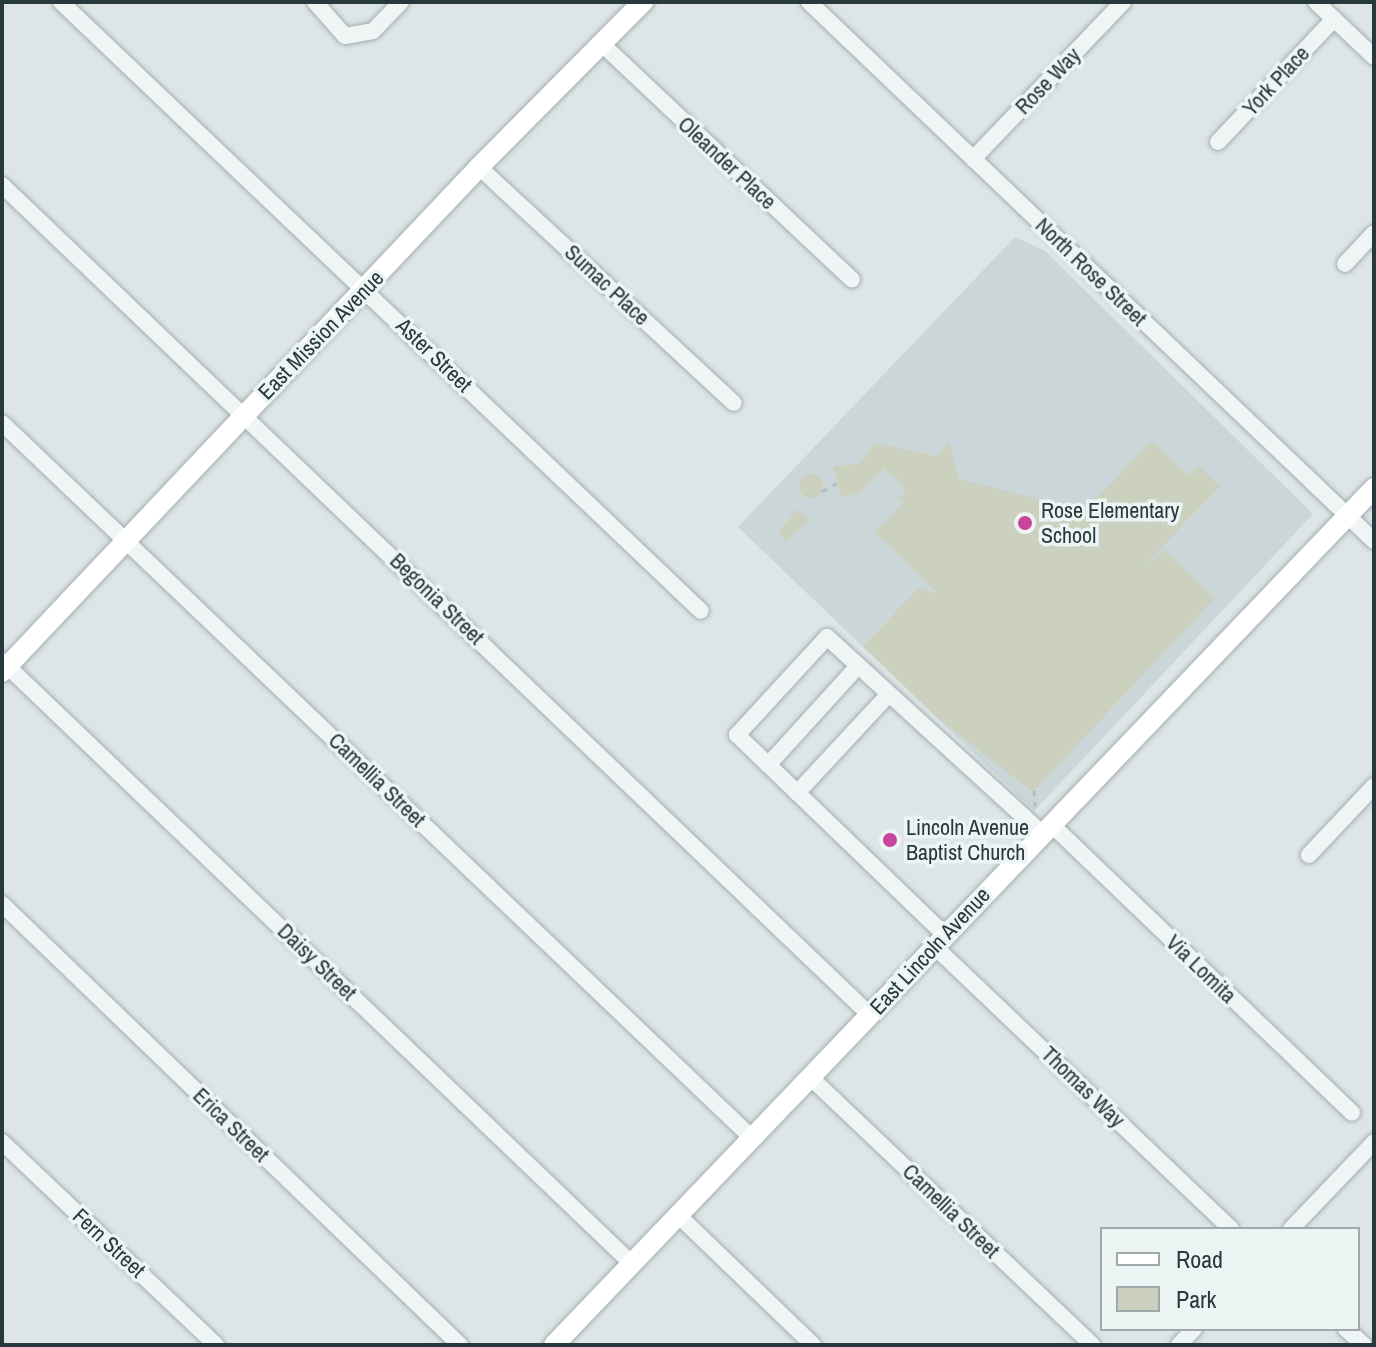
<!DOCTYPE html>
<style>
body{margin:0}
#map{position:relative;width:1376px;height:1347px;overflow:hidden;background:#dde5e6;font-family:"Archivo Narrow",sans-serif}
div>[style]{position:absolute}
.built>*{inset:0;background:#cbd6d8}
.green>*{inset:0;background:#ccd0be}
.round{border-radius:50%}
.path>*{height:3px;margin-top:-1.5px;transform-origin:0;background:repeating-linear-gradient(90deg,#b3bcbe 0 6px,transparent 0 12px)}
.roads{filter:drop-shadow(0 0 2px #a3aeb0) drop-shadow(0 0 2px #a3aeb0)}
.minor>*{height:16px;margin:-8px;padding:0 8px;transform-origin:8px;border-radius:8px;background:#eff4f5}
.major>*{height:20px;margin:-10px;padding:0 10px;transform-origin:10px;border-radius:10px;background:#fff}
.dots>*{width:22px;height:22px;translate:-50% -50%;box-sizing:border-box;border:4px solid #ecf4f4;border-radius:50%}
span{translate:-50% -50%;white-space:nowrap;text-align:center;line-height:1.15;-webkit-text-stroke:7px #ecf4f4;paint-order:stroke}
.street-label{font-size:22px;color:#27393c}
.poi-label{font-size:22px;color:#27393c}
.left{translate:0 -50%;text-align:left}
.frame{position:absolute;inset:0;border:4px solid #27393c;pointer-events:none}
.legend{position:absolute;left:1100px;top:1227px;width:260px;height:104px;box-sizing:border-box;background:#ecf4f4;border:2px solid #9da9aa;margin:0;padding:10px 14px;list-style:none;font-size:24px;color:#27393c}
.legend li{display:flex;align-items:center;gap:16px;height:40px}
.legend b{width:40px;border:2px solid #9da9aa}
</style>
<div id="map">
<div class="built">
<i style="clip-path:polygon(1015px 237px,1045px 251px,1313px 514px,1034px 811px,738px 527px)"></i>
</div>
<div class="green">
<i style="clip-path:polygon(1152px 441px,1189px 476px,1199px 466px,1220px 486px,1142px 568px,1164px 550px,1215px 598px,1033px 792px,935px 716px,863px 646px,919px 588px,937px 593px,875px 532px,904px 502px,899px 498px,906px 490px,901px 483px,884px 468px,860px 493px,841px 497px,833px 466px,859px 464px,875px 443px,936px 456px,949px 443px,959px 479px,1084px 511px)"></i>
<i class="round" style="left:799px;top:474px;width:24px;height:24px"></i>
<i style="clip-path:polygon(798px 509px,810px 520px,785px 542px,779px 531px)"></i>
</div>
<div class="path">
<i style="left:822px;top:491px;width:17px;rotate:-28deg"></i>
<i style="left:1034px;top:790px;width:16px;rotate:86deg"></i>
</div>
<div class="roads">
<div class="minor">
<i style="left:61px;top:2px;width:883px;rotate:43.58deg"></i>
<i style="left:315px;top:2px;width:45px;rotate:48.6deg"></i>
<i style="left:345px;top:36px;width:28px;rotate:-10deg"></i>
<i style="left:373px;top:31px;width:40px;rotate:-46deg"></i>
<i style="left:809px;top:2px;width:781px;rotate:43.65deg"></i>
<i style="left:1316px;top:2px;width:80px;rotate:43.5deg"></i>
<i style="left:603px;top:45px;width:342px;rotate:43.3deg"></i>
<i style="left:1218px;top:142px;width:169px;rotate:-46.7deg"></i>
<i style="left:973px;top:159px;width:217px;rotate:-46.3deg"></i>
<i style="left:479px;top:167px;width:347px;rotate:42.8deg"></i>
<i style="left:2px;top:185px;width:1201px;rotate:43.72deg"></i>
<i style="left:1345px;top:264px;width:42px;rotate:-46.9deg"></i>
<i style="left:2px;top:423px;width:1036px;rotate:43.63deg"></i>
<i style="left:2px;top:661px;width:871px;rotate:43.74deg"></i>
<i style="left:768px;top:765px;width:134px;rotate:-47.7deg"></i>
<i style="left:797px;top:793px;width:135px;rotate:-47.1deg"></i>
<i style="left:1051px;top:824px;width:417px;rotate:43.8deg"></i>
<i style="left:1309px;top:855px;width:95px;rotate:-46.7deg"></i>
<i style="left:2px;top:904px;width:636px;rotate:43.92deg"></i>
<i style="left:945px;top:935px;width:289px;rotate:-136.1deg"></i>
<i style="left:737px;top:735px;width:133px;rotate:-47.4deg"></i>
<i style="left:827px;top:637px;width:291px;rotate:42.4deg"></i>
<i style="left:934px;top:946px;width:410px;rotate:43.6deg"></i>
<i style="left:810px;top:1077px;width:389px;rotate:43.5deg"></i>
<i style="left:2px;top:1142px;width:295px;rotate:43.5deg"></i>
<i style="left:678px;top:1215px;width:187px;rotate:43.9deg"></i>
<i style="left:1291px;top:1229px;width:120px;rotate:-46.3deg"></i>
<i style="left:1346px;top:1329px;width:24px;rotate:42deg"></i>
<i style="left:1179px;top:1345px;width:22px;rotate:-47deg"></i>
</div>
<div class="major">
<i style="left:2px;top:672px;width:695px;rotate:-46.63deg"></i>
<i style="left:479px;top:167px;width:233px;rotate:-45.2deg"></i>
<i style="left:554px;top:1345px;width:1186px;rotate:-46.26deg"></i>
</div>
</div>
<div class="dots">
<i style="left:1025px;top:523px;background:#c7469c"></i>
<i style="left:890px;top:840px;background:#c7469c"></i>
</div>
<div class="street-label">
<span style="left:1048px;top:81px;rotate:-46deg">Rose Way</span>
<span style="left:1276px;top:81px;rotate:-47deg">York Place</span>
<span style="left:727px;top:163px;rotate:43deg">Oleander Place</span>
<span style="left:1091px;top:272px;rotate:44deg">North Rose Street</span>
<span style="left:607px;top:285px;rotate:43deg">Sumac Place</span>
<span style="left:321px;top:335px;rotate:-46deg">East Mission Avenue</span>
<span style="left:434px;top:355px;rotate:44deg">Aster Street</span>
<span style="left:437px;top:599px;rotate:44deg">Begonia Street</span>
<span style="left:377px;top:780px;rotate:44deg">Camellia Street</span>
<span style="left:930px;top:951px;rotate:-47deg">East Lincoln Avenue</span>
<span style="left:317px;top:962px;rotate:44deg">Daisy Street</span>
<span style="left:1201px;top:969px;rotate:44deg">Via Lomita</span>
<span style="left:1083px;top:1087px;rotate:44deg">Thomas Way</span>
<span style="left:231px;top:1125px;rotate:44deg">Erica Street</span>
<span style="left:951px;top:1211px;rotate:44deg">Camellia Street</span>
<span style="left:109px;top:1243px;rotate:43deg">Fern Street</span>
</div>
<div class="poi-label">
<span class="left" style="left:1041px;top:523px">Rose Elementary<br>School</span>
<span class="left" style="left:906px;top:840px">Lincoln Avenue<br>Baptist Church</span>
</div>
<div class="frame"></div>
<ul class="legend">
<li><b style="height:10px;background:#fff"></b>Road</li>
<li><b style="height:22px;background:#ccd0be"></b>Park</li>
</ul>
</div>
